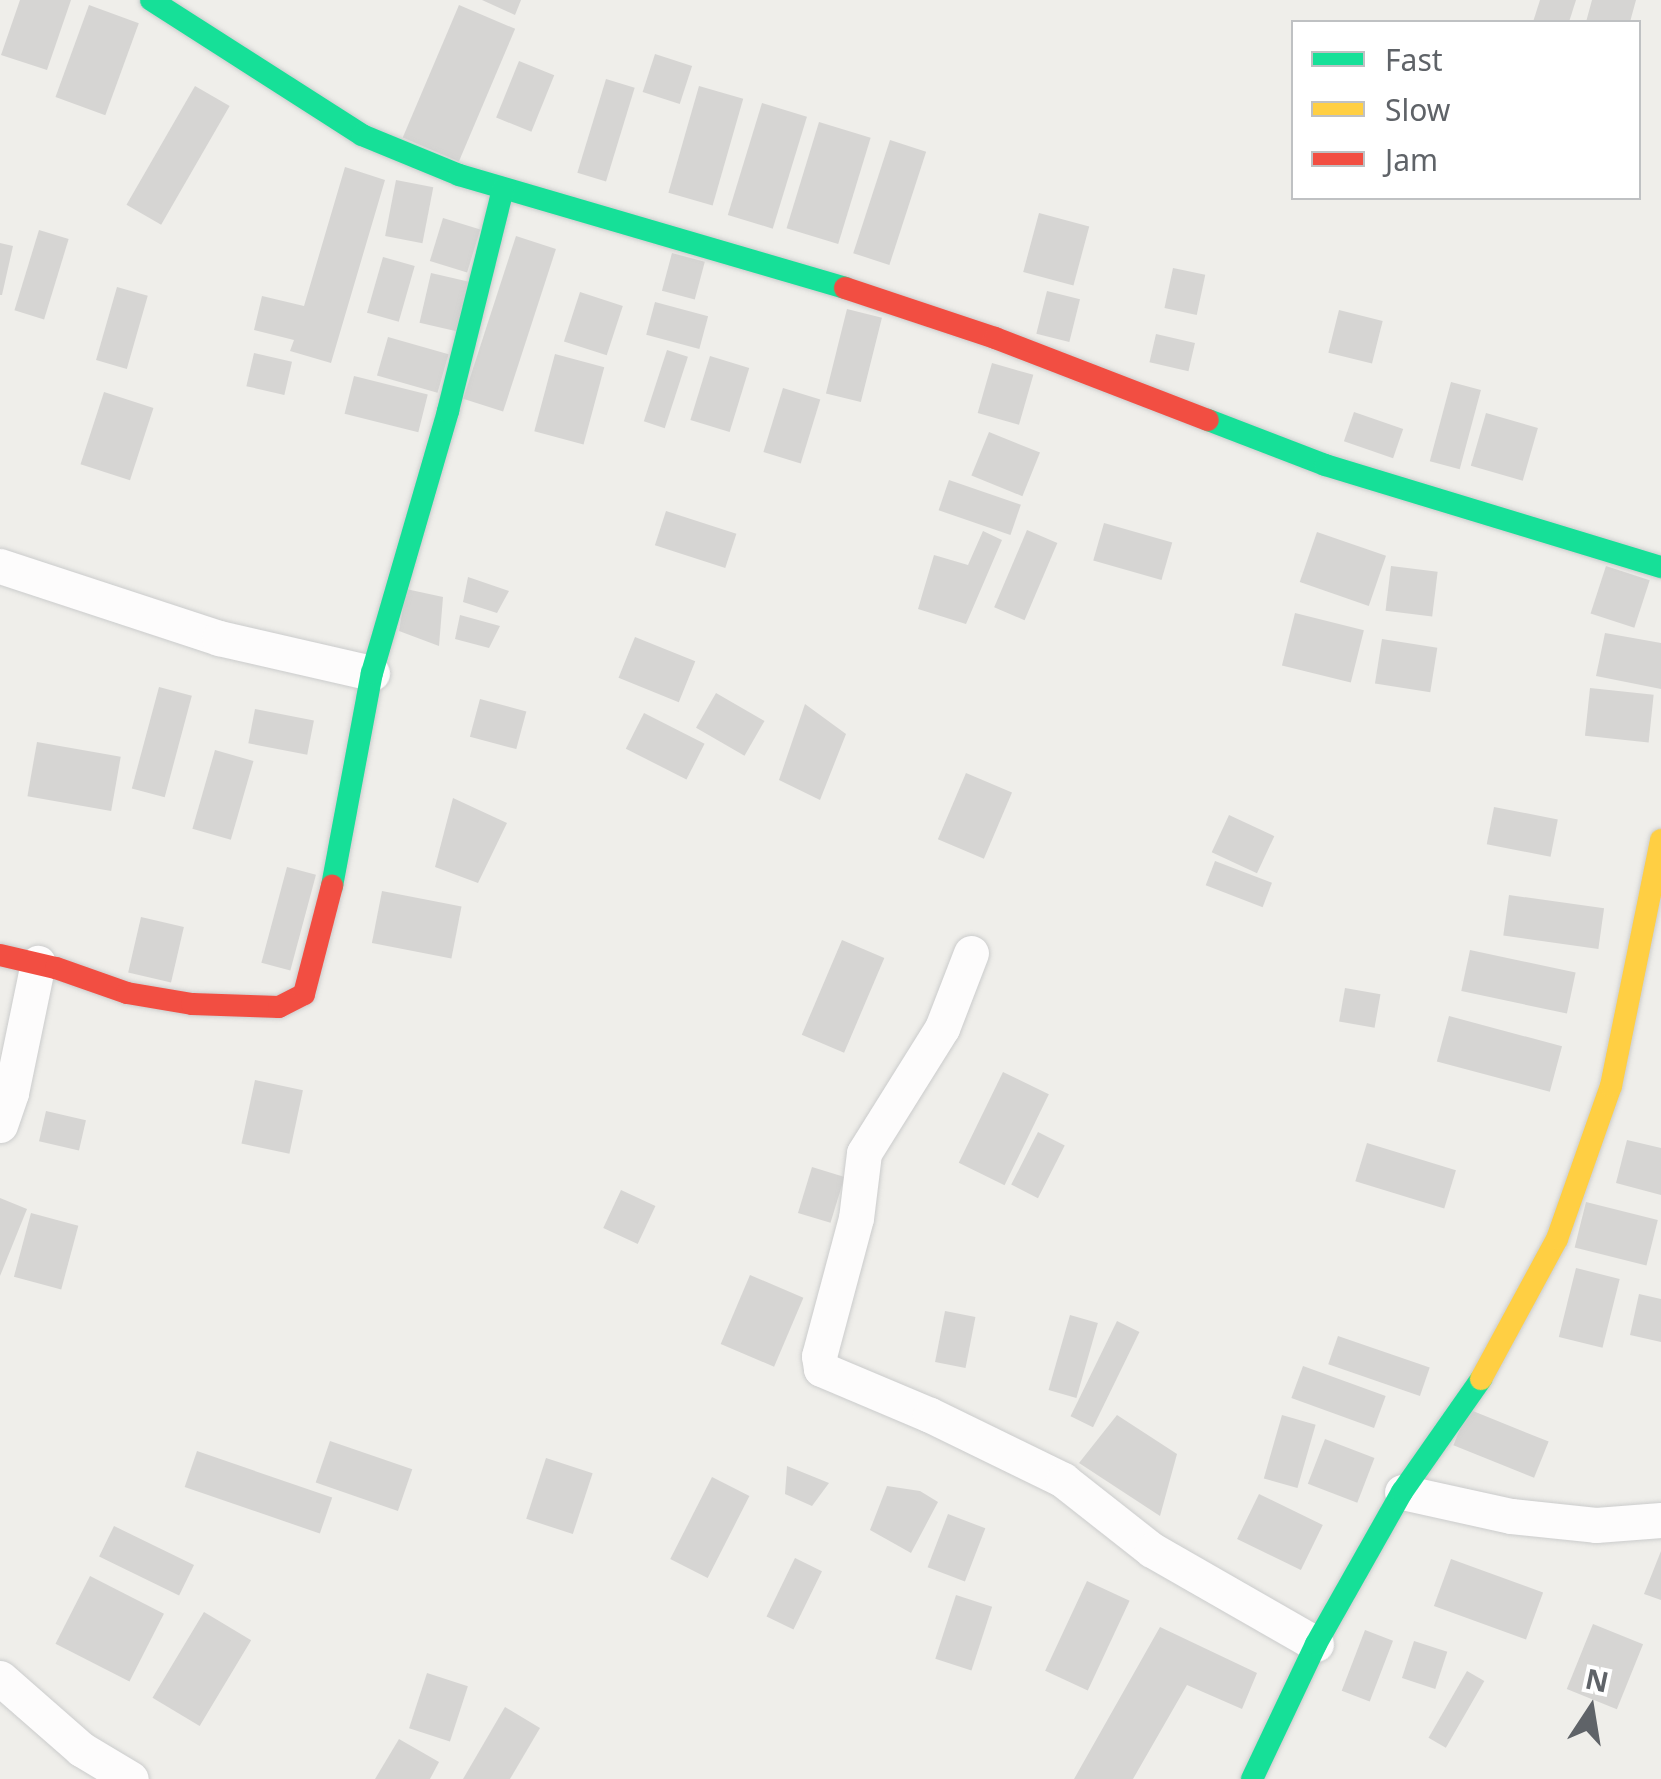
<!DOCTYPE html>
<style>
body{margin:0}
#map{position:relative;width:1661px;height:1779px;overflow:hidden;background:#efeeea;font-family:"Noto Sans",sans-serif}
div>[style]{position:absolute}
.building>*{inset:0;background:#d6d5d3;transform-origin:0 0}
.roads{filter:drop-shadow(0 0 2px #cbcccc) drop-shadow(0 0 2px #cbcccc)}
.street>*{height:35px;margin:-17.5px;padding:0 17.5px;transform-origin:17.5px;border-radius:17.5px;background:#fdfcfc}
.fast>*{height:22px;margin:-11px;padding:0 11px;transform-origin:11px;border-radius:11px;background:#16e098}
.slow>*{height:22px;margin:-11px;padding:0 11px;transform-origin:11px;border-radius:11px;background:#ffcf43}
.jam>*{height:22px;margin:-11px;padding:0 11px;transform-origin:11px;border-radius:11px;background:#f24e42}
span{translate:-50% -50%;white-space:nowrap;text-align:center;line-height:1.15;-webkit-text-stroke:9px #fff;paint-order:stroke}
.legend{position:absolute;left:1291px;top:20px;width:350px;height:180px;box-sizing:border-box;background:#fff;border:2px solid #bfc1c3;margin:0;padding:12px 18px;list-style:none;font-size:30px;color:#5f6368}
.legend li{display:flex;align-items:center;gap:20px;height:50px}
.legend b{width:50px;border:2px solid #bfc1c3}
.north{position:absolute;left:1541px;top:1659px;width:100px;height:100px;-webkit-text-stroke:8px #fff;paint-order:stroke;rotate:12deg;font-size:28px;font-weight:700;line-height:40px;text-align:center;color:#5f6368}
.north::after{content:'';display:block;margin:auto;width:35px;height:45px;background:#5f6368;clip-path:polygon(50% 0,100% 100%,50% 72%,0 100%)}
</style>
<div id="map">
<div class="building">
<i style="clip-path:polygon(20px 0,71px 0,47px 70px,1px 55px)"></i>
<i style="clip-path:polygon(482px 0,521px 0,515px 15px)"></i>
<i style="clip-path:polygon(1540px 0,1576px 0,1569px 22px,1533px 22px)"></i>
<i style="clip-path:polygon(1592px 0,1636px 0,1630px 22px,1586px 22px)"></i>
<i style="left:89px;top:5px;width:53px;height:98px;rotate:20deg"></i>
<i style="left:459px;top:5px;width:61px;height:144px;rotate:23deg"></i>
<i style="left:655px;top:54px;width:39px;height:40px;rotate:18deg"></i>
<i style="left:519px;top:61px;width:38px;height:61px;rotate:22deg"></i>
<i style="left:606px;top:79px;width:30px;height:98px;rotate:17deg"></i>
<i style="left:195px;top:86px;width:40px;height:137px;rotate:30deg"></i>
<i style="left:699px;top:86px;width:46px;height:111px;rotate:16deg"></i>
<i style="left:762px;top:103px;width:47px;height:117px;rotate:17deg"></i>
<i style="left:819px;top:122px;width:54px;height:111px;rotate:17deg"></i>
<i style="left:890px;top:140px;width:38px;height:119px;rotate:18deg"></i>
<i style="clip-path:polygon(345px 167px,385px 180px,331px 363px,290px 351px,294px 340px,254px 330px,262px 296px,304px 306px)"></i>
<i style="left:396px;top:180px;width:38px;height:57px;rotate:11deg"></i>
<i style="left:1039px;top:213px;width:52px;height:61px;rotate:15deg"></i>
<i style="left:443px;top:218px;width:39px;height:45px;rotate:17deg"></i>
<i style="left:39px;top:230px;width:31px;height:84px;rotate:17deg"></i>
<i style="left:516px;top:236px;width:42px;height:171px;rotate:18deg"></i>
<i style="clip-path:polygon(0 243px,13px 246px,2px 295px,0 295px)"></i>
<i style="left:672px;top:253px;width:34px;height:39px;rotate:15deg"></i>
<i style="left:383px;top:257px;width:33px;height:58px;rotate:16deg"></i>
<i style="left:1173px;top:268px;width:33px;height:41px;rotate:12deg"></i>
<i style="left:431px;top:273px;width:39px;height:51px;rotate:13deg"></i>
<i style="left:117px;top:287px;width:32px;height:76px;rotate:16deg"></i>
<i style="left:1047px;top:291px;width:34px;height:44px;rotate:14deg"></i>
<i style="left:580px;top:292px;width:45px;height:52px;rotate:18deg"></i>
<i style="left:655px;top:302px;width:55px;height:34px;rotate:15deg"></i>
<i style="left:847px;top:309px;width:36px;height:87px;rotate:14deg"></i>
<i style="left:1339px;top:310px;width:45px;height:44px;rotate:14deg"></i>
<i style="left:1156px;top:334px;width:40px;height:29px;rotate:13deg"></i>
<i style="left:388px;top:337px;width:63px;height:40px;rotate:16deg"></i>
<i style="left:667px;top:350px;width:22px;height:75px;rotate:18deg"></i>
<i style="left:254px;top:353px;width:39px;height:34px;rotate:13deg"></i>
<i style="left:555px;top:354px;width:51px;height:80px;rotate:15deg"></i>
<i style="left:710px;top:356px;width:41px;height:67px;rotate:17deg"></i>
<i style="left:992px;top:363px;width:43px;height:52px;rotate:16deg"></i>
<i style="left:354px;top:376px;width:76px;height:39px;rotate:14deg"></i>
<i style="left:1451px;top:382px;width:31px;height:82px;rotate:15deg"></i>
<i style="left:783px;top:388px;width:39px;height:67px;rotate:17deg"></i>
<i style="left:104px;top:392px;width:52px;height:76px;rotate:18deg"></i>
<i style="left:1354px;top:412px;width:52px;height:31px;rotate:19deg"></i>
<i style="left:1486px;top:413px;width:54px;height:55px;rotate:16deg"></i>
<i style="left:989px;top:432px;width:55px;height:47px;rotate:22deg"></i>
<i style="left:949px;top:480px;width:76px;height:32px;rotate:19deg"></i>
<i style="left:666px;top:511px;width:74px;height:36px;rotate:18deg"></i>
<i style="left:1104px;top:523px;width:71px;height:39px;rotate:16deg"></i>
<i style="left:1027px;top:530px;width:33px;height:84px;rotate:23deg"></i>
<i style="clip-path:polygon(983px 531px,1002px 540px,966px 624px,918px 609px,934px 555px,968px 565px)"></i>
<i style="left:1317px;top:532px;width:73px;height:53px;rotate:19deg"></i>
<i style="left:1391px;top:566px;width:47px;height:45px;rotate:7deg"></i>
<i style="left:1606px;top:566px;width:46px;height:50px;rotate:18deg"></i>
<i style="clip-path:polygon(468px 577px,509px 591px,497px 613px,463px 602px)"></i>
<i style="clip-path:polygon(406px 589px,443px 597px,439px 646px,399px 631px)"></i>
<i style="left:1295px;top:613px;width:71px;height:54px;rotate:14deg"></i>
<i style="clip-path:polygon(460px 615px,500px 626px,489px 648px,455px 639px)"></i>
<i style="clip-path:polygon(1605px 633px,1661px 643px,1661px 689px,1596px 676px)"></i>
<i style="left:635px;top:637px;width:65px;height:44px;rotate:22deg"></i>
<i style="left:1382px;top:639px;width:56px;height:45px;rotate:9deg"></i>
<i style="left:159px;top:687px;width:34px;height:105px;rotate:15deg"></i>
<i style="left:1590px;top:688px;width:64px;height:48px;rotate:6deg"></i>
<i style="left:716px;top:693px;width:56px;height:40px;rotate:30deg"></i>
<i style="left:480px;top:699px;width:48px;height:39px;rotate:15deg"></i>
<i style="clip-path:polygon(805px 704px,846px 734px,820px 800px,779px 780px)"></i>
<i style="left:255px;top:709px;width:60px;height:35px;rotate:11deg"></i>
<i style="left:644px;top:713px;width:68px;height:40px;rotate:27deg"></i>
<i style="left:37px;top:742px;width:85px;height:55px;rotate:10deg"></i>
<i style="left:215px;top:750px;width:40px;height:82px;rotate:16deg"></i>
<i style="left:966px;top:773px;width:50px;height:72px;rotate:23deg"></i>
<i style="clip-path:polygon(453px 798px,507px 823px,478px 883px,435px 867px)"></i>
<i style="left:1494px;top:807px;width:65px;height:38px;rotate:11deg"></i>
<i style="left:1229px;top:815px;width:50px;height:41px;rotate:25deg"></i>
<i style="left:1215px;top:861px;width:61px;height:26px;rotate:21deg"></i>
<i style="left:287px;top:867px;width:30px;height:99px;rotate:15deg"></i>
<i style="left:382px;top:891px;width:81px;height:53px;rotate:11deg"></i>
<i style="left:1509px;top:895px;width:96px;height:41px;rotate:8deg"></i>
<i style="left:141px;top:917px;width:44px;height:57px;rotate:13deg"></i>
<i style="left:842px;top:940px;width:46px;height:103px;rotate:23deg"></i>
<i style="left:1470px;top:950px;width:108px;height:42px;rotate:12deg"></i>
<i style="left:1345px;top:988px;width:36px;height:34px;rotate:10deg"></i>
<i style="left:1449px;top:1016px;width:117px;height:47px;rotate:15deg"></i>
<i style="left:1003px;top:1072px;width:51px;height:101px;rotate:26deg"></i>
<i style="left:255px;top:1080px;width:49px;height:65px;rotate:12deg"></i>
<i style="left:46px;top:1111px;width:41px;height:31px;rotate:13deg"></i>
<i style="left:1038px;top:1132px;width:30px;height:59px;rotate:27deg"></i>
<i style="clip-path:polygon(1627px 1140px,1661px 1148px,1661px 1195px,1616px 1183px)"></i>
<i style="left:1367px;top:1143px;width:93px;height:40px;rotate:17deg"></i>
<i style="left:812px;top:1167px;width:34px;height:48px;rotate:17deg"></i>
<i style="left:621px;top:1190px;width:38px;height:42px;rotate:25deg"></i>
<i style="clip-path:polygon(0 1198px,27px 1209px,0 1276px)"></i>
<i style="left:1586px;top:1202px;width:74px;height:47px;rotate:14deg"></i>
<i style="left:31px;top:1213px;width:49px;height:66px;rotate:15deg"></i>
<i style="left:1576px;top:1268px;width:45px;height:71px;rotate:14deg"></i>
<i style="left:750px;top:1275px;width:58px;height:75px;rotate:23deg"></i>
<i style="clip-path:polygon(1639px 1294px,1661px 1299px,1661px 1342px,1630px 1335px)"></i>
<i style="left:945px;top:1311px;width:31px;height:52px;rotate:11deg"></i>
<i style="left:1070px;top:1315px;width:29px;height:78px;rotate:16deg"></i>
<i style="left:1117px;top:1321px;width:25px;height:106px;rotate:26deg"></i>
<i style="left:1338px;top:1336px;width:97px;height:30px;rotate:19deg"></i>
<i style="left:1303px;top:1366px;width:88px;height:34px;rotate:20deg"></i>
<i style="left:1468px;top:1409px;width:87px;height:39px;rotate:22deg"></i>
<i style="clip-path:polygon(1117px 1415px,1177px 1454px,1160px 1516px,1079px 1463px)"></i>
<i style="left:1282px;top:1415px;width:35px;height:66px;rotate:16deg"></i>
<i style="left:1325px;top:1439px;width:53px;height:48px;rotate:21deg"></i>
<i style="left:330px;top:1441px;width:87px;height:44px;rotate:19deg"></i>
<i style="left:197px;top:1451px;width:143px;height:38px;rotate:19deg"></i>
<i style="left:546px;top:1458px;width:49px;height:64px;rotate:18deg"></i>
<i style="clip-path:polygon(787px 1466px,829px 1483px,812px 1506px,785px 1494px)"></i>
<i style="left:712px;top:1477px;width:42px;height:92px;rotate:27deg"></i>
<i style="clip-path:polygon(887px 1486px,920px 1491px,938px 1502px,911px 1553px,870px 1530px)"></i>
<i style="left:1259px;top:1494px;width:71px;height:50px;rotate:26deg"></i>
<i style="left:948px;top:1514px;width:40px;height:57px;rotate:21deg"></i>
<i style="left:114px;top:1526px;width:89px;height:34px;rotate:26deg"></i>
<i style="clip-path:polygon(1661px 1551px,1661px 1600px,1644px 1594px)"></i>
<i style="left:795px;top:1558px;width:30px;height:65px;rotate:26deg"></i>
<i style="left:1451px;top:1559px;width:98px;height:50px;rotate:20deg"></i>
<i style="left:90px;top:1576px;width:83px;height:76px;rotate:27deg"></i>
<i style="left:1087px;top:1581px;width:47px;height:99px;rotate:25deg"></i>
<i style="left:956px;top:1595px;width:38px;height:67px;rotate:18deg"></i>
<i style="left:204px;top:1612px;width:55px;height:100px;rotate:31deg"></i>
<i style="left:1593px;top:1624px;width:54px;height:70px;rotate:22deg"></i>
<i style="clip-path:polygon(1160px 1627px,1257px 1673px,1242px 1709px,1187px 1685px,1133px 1779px,1074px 1779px)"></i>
<i style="left:1365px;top:1630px;width:30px;height:65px;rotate:21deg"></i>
<i style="left:1414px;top:1641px;width:35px;height:39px;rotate:18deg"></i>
<i style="left:1467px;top:1671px;width:20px;height:77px;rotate:30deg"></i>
<i style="left:427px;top:1673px;width:43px;height:58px;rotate:18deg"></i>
<i style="clip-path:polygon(505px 1707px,540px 1728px,510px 1779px,463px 1779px)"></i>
<i style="clip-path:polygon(399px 1739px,439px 1762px,430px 1779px,375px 1779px)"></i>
</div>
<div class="roads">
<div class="street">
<i style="left:0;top:566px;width:231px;rotate:18.2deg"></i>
<i style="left:219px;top:638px;width:157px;rotate:12.9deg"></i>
<i style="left:971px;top:953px;width:80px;rotate:111.1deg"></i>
<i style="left:942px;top:1028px;width:147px;rotate:122deg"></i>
<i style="left:864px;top:1153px;width:65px;rotate:97deg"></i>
<i style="left:856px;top:1218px;width:143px;rotate:105deg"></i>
<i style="left:819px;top:1356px;width:13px;rotate:81deg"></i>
<i style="left:821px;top:1369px;width:118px;rotate:22.9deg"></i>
<i style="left:930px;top:1415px;width:148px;rotate:26deg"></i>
<i style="left:1063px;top:1480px;width:113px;rotate:38.2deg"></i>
<i style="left:1152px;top:1550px;width:189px;rotate:29.8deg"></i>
<i style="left:0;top:1125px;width:34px;rotate:-71deg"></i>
<i style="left:11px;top:1093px;width:133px;rotate:-78.3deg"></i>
<i style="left:1402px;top:1492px;width:112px;rotate:12.4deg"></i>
<i style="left:1511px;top:1516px;width:85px;rotate:6deg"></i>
<i style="left:1596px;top:1525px;width:65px;rotate:-4.4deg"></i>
<i style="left:0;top:1678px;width:108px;rotate:41.2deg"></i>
<i style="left:81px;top:1749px;width:58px;rotate:31deg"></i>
</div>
<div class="fast">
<i style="left:151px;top:0;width:250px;rotate:32.6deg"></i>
<i style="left:362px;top:135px;width:105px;rotate:22.4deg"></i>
<i style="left:459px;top:175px;width:402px;rotate:16.3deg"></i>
<i style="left:1208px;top:420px;width:125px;rotate:21deg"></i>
<i style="left:1325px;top:465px;width:351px;rotate:16.9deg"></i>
<i style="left:332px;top:886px;width:217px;rotate:-79.4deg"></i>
<i style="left:372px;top:673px;width:273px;rotate:-73.8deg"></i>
<i style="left:448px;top:411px;width:229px;rotate:-76.1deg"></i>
<i style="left:1252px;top:1779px;width:149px;rotate:-64.6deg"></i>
<i style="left:1316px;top:1644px;width:175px;rotate:-60.5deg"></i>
<i style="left:1402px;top:1492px;width:138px;rotate:-55deg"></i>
</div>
<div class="slow">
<i style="left:1481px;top:1379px;width:159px;rotate:-61.5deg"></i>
<i style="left:1557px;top:1239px;width:162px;rotate:-70.6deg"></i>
<i style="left:1611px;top:1086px;width:251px;rotate:-78.5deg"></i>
</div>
<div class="jam">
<i style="left:845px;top:288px;width:158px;rotate:18.4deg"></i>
<i style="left:995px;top:338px;width:228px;rotate:21.1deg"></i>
<i style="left:0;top:955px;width:57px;rotate:13.1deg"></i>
<i style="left:56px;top:968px;width:75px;rotate:19.4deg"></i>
<i style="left:127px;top:993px;width:66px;rotate:9.6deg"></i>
<i style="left:192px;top:1004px;width:87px;rotate:2deg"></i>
<i style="left:279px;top:1007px;width:28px;rotate:-27deg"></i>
<i style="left:304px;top:994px;width:112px;rotate:-75.5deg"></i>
</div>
</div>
<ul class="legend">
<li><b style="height:12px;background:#16e098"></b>Fast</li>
<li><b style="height:12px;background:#ffcf43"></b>Slow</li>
<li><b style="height:12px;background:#f24e42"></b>Jam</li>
</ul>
<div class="north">N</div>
</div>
